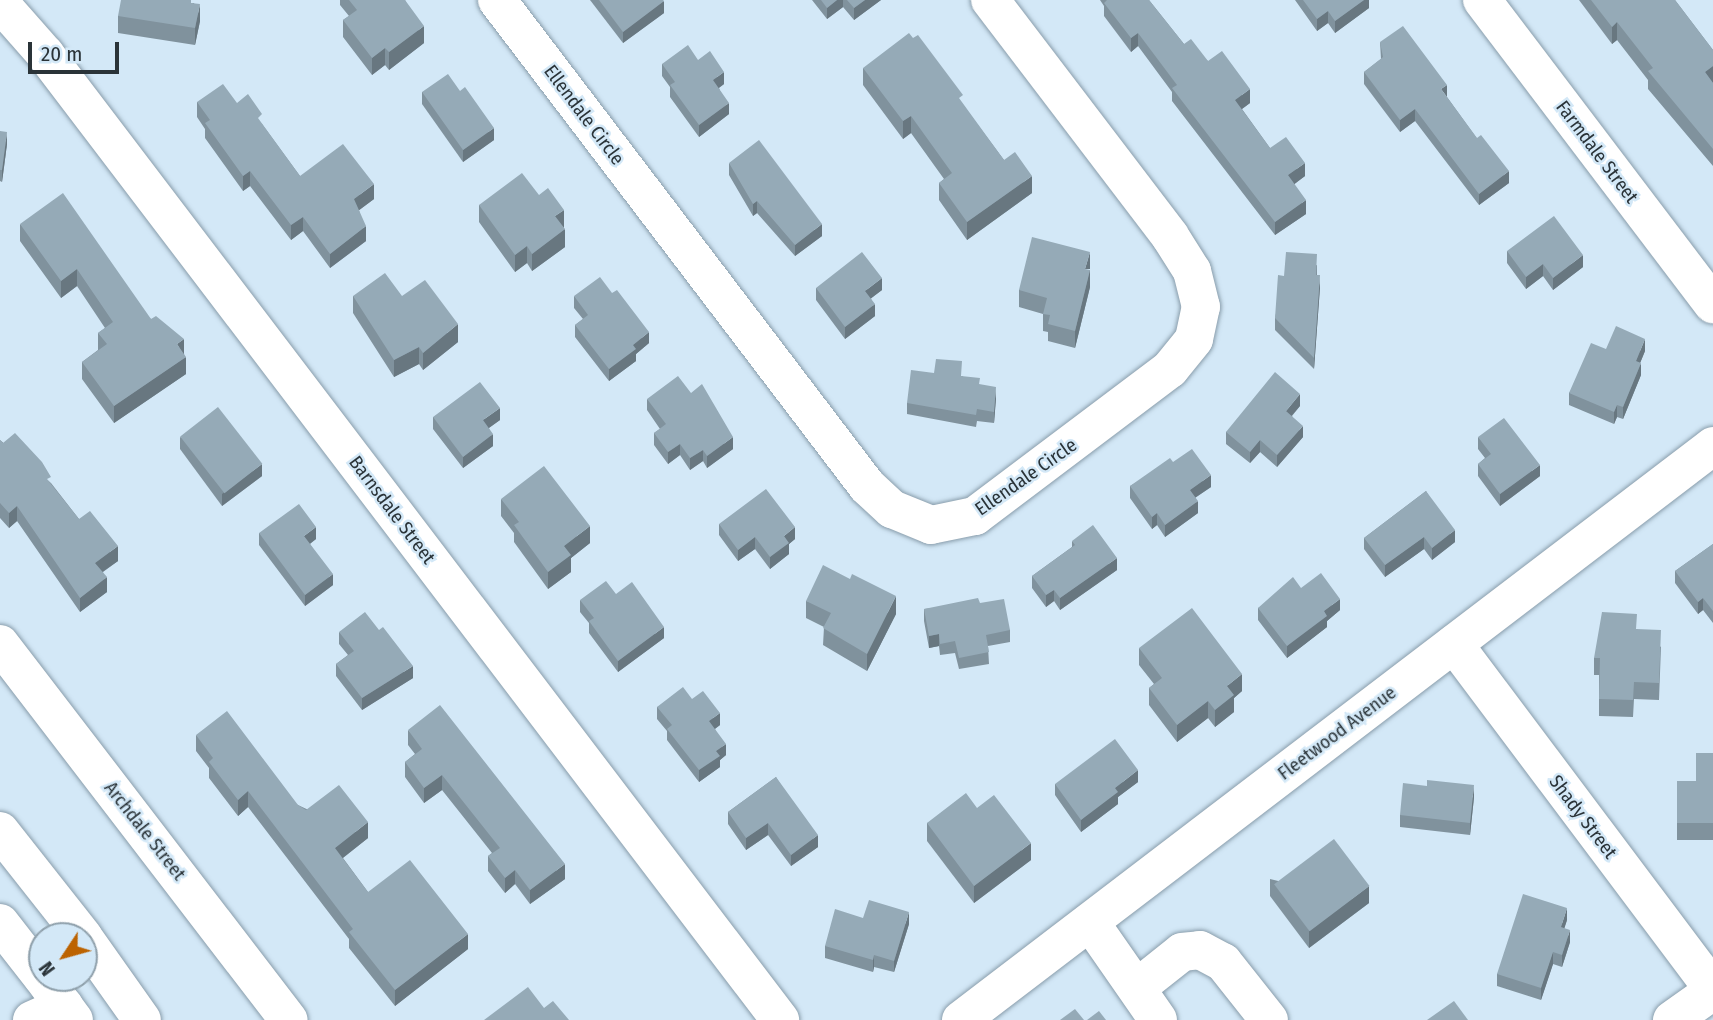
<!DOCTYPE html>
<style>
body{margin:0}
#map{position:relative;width:1713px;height:1020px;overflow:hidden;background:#d3e8f7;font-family:"Fira Sans Condensed",sans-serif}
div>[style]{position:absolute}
.roads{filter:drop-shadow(0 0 2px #899dab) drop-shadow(0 0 2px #899dab)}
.minor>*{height:38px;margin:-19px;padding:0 19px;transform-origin:19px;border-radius:19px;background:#fff}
.major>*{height:38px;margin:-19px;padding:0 19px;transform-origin:19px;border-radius:19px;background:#fff}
.wall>*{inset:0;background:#80929d}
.shaded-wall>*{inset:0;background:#687780}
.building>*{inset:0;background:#95aab7;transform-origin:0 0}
span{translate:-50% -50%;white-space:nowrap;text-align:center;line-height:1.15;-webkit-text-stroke:5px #d3e8f7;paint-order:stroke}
.street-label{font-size:19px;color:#2a3338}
.north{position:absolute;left:28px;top:922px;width:70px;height:70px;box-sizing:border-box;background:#d3e8f7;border:2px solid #8fa0ab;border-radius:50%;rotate:234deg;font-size:19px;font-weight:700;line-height:28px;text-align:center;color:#2a3338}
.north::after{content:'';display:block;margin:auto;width:24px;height:32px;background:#bc6301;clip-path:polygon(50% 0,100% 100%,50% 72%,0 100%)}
.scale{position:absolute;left:28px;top:42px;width:91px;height:32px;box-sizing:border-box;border:4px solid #2a3338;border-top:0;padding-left:9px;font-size:21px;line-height:24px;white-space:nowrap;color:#2a3338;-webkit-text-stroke:5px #d3e8f7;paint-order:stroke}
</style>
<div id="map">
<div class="roads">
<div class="minor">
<i style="left:497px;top:0;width:611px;rotate:52.72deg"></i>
<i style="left:867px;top:486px;width:34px;rotate:43deg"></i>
<i style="left:892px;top:509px;width:42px;rotate:22.3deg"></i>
<i style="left:931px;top:525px;width:45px;rotate:-11.6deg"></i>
<i style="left:975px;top:516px;width:244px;rotate:-37deg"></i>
<i style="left:1170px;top:369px;width:38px;rotate:-51deg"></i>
<i style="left:1194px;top:339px;width:33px;rotate:-78deg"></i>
<i style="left:1201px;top:307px;width:37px;rotate:-104deg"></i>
<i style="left:1192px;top:271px;width:41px;rotate:-122.2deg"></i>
<i style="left:1170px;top:236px;width:297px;rotate:-127.3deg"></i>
<i style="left:1482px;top:0;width:382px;rotate:52.8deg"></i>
<i style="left:0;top:3px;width:68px;rotate:48.6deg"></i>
<i style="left:45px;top:54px;width:1214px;rotate:52.73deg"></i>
<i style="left:0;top:644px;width:474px;rotate:52.5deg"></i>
<i style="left:1454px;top:644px;width:431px;rotate:53.1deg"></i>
<i style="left:1090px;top:922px;width:119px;rotate:55.2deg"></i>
<i style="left:1138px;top:987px;width:56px;rotate:-38.5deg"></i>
<i style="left:1182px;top:952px;width:18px;rotate:-6deg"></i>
<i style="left:1200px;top:950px;width:26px;rotate:28deg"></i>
<i style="left:1223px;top:962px;width:74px;rotate:51.6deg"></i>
<i style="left:32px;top:1020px;width:35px;rotate:-24deg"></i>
<i style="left:961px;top:1020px;width:946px;rotate:-37.35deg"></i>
</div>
<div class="major">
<i style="left:0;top:831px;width:134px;rotate:51.7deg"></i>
<i style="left:0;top:923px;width:68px;rotate:52.1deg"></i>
<i style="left:84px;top:938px;width:100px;rotate:54.7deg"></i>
<i style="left:43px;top:978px;width:52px;rotate:53.6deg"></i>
<i style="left:1672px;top:1020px;width:50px;rotate:-35.3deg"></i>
</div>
</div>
<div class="wall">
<i style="clip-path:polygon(340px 0,405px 0,424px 43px,389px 70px,385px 65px,372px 75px,343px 37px,343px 20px,349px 16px,340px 5px)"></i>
<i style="clip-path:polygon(590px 0,663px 0,664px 13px,623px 43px)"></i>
<i style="clip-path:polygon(812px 0,881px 0,854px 20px,843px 7px,827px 19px)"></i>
<i style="clip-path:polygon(1100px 0,1149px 0,1184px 44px,1208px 61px,1250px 103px,1242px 109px,1270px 148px,1305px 176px,1294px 184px,1306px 214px,1275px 235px,1172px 101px,1172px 92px,1138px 46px,1131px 52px,1104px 16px,1104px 6px)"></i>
<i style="clip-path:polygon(1295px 0,1369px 0,1369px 8px,1335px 33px,1328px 23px,1317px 31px)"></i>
<i style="clip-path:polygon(1579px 0,1675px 0,1713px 50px,1713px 166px,1648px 89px,1648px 80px,1617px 40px,1612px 44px)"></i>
<i style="clip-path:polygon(194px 3px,200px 21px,195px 45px,118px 33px,118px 16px)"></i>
<i style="clip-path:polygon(1380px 42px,1447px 97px,1509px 183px,1479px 205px,1415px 121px,1400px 132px,1364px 84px,1364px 72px,1381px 59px)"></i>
<i style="clip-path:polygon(698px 60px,724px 84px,719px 88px,729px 114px,699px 137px,670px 97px,670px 87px,662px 76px,662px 64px)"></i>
<i style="clip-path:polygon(863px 68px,963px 105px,1004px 160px,1032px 193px,967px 240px,939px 200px,939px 183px,944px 179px,911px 133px,903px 139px,863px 85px)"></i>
<i style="clip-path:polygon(460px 91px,494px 140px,463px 162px,422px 104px,422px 92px)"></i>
<i style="clip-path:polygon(197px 102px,237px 103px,262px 124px,300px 176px,374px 199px,359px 210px,366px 241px,330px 268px,303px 231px,291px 240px,250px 186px,243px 191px,205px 138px,205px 129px,197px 117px)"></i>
<i style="clip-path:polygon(0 131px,7px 144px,2px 182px,0 181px)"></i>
<i style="clip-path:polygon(729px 163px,822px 236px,795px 256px,757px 213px,753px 216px,729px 175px)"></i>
<i style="clip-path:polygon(539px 195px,564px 227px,565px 247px,532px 271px,527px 263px,515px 272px,479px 222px,479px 205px)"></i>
<i style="clip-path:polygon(20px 224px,151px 319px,184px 353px,186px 374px,114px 423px,82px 379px,82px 362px,98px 350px,98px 333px,105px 328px,77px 286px,61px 298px,20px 241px)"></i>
<i style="clip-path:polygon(1507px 251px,1583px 267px,1553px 290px,1543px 276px,1526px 289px,1507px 263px)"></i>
<i style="clip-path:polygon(1317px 265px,1317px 275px,1320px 287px,1314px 369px,1275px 330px,1275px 318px,1284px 276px)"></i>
<i style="clip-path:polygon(1090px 270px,1090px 287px,1075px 348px,1048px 341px,1048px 332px,1043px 331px,1043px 314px,1019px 307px,1019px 290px)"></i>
<i style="clip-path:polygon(816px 288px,882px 290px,871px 298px,875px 316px,845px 339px,816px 300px)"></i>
<i style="clip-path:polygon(353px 296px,402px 296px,458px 342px,423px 370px,419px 364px,394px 377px,353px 313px)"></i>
<i style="clip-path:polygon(574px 296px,649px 343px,636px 354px,636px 361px,609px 381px,575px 337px,575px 325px,583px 319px,574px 308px)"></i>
<i style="clip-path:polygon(1606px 349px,1645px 351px,1640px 363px,1641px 375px,1623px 419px,1617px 417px,1614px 424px,1569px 405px,1569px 393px)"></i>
<i style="clip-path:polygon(962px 376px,996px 398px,994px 423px,977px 421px,976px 427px,907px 414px,907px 403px)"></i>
<i style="clip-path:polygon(647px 399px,733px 449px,707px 468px,703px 461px,690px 470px,680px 455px,668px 464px,654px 445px,654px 433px,660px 429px,647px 410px)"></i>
<i style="clip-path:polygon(1300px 406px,1292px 416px,1303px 437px,1277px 467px,1260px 452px,1250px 463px,1226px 444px,1226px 432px)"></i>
<i style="clip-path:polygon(433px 417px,500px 420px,489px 428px,493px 446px,463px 468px,433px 429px)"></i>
<i style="clip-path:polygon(180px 437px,262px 476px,222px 506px,180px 449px)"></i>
<i style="clip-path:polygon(1478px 437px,1540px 476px,1500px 506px,1478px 476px,1478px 464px,1485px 458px,1478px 449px)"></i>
<i style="clip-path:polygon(0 440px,51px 483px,79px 519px,118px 561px,103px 572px,107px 592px,80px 612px,17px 521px,9px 528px,0 518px)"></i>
<i style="clip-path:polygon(1173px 462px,1211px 487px,1195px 498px,1198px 513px,1165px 537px,1157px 525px,1152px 529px,1130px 498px,1130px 486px)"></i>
<i style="clip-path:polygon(1426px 491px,1455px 542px,1432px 560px,1424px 549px,1385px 577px,1364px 549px,1364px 538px)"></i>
<i style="clip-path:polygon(501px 499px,590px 543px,571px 558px,571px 572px,548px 589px,514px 542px,514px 533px,501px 516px)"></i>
<i style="clip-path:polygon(719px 524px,795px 539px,789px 544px,789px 554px,770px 569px,755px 549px,738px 561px,719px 535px)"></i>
<i style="clip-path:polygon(259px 533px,316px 539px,310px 544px,333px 585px,305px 606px,259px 545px)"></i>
<i style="clip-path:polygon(1072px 541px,1117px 570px,1060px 610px,1054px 601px,1046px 607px,1032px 588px,1032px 576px,1072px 547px)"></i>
<i style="clip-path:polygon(1713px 544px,1713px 623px,1703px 610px,1698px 614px,1675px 583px,1675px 571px)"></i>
<i style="clip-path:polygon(1301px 588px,1340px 610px,1327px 621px,1327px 627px,1287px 658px,1258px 620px,1258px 608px)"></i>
<i style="clip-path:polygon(580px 600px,664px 638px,618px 672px,589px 633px,589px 623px,580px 612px)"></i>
<i style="clip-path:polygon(806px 601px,896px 614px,867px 671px,823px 645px,824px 627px,806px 618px)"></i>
<i style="clip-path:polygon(980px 603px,1010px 630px,1010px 642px,988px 646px,989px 664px,959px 669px,955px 653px,940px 655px,939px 646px,929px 648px,924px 621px,924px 609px)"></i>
<i style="clip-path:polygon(1637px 629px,1661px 647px,1659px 700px,1634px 699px,1633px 717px,1599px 716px,1599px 675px,1594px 675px,1594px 658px)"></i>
<i style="clip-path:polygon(339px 632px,413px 678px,362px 710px,336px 676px,336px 664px,348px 655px,339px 644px)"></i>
<i style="clip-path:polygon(1139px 648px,1242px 691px,1234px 698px,1234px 712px,1215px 727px,1208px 718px,1177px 742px,1149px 705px,1149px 688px,1154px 684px,1139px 665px)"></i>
<i style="clip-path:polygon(692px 699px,720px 725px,715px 729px,726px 755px,720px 760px,720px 767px,699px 782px,667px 740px,667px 731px,657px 719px,657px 707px)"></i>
<i style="clip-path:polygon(408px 730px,565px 879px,530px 904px,515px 884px,505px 893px,488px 871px,488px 856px,492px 853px,442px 790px,424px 803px,405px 777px,405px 762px,415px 754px,408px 745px)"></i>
<i style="clip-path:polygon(196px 735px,298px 805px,368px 838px,343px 858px,368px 892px,468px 949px,395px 1006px,349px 948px,349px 939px,248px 807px,238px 816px,209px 778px,209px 768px,196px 751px)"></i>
<i style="clip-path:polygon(1713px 753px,1713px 840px,1677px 840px,1677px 781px,1696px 781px)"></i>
<i style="clip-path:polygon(776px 777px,818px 847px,791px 866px,768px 835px,746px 850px,728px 824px,728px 812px)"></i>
<i style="clip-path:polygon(1138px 782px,1118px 797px,1118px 804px,1081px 832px,1055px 795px,1055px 784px)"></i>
<i style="clip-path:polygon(1474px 797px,1470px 835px,1400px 827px,1400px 815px)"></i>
<i style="clip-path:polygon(977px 808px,1031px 860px,974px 903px,927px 841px,927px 823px)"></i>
<i style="clip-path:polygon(1270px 879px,1369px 903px,1309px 948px,1270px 896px)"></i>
<i style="clip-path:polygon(863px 918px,909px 924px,894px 972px,874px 967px,873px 972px,825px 958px,825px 946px)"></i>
<i style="clip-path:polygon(1567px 920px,1564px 928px,1570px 942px,1562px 967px,1553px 964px,1541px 1000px,1497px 986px,1497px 974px)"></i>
</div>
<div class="shaded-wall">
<i style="clip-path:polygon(837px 0,843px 0,843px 7px,827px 19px,827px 8px)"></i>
<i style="clip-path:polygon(865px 0,881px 0,854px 20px,854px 8px)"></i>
<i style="clip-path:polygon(1364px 0,1369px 0,1369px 8px,1335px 33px,1335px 21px)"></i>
<i style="clip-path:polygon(664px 1px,664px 13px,623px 43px,623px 32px)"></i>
<i style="clip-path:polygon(200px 4px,200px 21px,195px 45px,195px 28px)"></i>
<i style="clip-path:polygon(1328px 11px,1328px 23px,1317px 31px,1317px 19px)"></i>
<i style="clip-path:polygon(1617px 22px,1617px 40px,1612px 44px,1612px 27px)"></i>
<i style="clip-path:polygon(424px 26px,424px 43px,389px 70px,389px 52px)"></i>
<i style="clip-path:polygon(1138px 33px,1138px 46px,1131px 52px,1131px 38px)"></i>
<i style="clip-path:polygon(385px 48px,385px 65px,372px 75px,372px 58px)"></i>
<i style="clip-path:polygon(1713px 66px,1713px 83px,1705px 72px)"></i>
<i style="clip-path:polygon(724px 72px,724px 84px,713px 92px,713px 80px)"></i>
<i style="clip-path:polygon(1447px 85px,1447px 97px,1441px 89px)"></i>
<i style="clip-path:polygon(1250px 89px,1250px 103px,1235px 114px,1235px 100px)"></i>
<i style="clip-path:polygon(729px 103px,729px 114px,699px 137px,699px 125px)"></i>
<i style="clip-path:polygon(1415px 109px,1415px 121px,1400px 132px,1400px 120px)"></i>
<i style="clip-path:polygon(911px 116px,911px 133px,903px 139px,903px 121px)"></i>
<i style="clip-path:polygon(494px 128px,494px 140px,463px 162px,463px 150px)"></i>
<i style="clip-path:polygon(7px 132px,7px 144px,2px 182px,2px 170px)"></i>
<i style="clip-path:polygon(1305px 163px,1305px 176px,1288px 189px,1288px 175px)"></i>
<i style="clip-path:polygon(250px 171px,250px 186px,243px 191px,243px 176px)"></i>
<i style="clip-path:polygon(1509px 171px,1509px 183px,1479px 205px,1479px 194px)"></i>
<i style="clip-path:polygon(1032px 176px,1032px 193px,967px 240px,967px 222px)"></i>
<i style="clip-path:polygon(374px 184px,374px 199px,354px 214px,354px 199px)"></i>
<i style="clip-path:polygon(1306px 200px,1306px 214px,1275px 235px,1275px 222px)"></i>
<i style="clip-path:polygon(757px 201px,757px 213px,753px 216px,753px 204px)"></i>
<i style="clip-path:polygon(564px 210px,564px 227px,555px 233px,555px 216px)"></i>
<i style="clip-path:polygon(303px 217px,303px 231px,291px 240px,291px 225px)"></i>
<i style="clip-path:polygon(822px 224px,822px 236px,795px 256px,795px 245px)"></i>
<i style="clip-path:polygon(366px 226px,366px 241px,330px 268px,330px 254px)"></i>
<i style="clip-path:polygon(565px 229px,565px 247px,532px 271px,532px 254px)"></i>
<i style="clip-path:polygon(527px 246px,527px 263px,515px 272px,515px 255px)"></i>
<i style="clip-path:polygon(1090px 252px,1090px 269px,1085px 269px)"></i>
<i style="clip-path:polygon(1583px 255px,1583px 267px,1553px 290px,1553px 278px)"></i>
<i style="clip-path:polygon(1543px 264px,1543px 276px,1526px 289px,1526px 277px)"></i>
<i style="clip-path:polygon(77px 269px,77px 286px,61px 298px,61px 281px)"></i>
<i style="clip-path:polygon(1090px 270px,1090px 287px,1075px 348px,1075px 331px)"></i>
<i style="clip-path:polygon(1320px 275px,1320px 287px,1314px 369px,1314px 358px)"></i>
<i style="clip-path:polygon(882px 278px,882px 290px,865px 303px,865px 291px)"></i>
<i style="clip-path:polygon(875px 304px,875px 316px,845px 339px,845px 327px)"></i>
<i style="clip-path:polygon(458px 324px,458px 342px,423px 370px,423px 353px)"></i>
<i style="clip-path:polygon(649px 332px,649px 343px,636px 354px,636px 361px,609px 381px,609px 369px,633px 345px)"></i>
<i style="clip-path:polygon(184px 339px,184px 356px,177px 344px)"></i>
<i style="clip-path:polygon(1645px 339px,1645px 351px,1636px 373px,1636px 361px)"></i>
<i style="clip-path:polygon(419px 347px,419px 364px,394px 377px,394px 360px)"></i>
<i style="clip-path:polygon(186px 357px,186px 374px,114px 423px,114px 406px)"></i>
<i style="clip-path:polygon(1641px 363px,1641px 375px,1623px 419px,1623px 407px)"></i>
<i style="clip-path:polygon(996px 387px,996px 398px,994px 423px,994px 412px)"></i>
<i style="clip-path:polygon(1300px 394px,1300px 406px,1286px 422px,1286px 411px)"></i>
<i style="clip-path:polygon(1617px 405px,1617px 417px,1614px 424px,1614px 412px)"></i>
<i style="clip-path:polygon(500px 408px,500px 420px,483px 432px,483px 420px)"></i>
<i style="clip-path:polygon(1303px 426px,1303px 437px,1277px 467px,1277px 455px)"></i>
<i style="clip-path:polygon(493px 434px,493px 446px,463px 468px,463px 457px)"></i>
<i style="clip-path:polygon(733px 437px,733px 449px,707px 468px,707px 456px)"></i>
<i style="clip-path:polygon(1260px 440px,1260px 452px,1250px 463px,1250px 452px)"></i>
<i style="clip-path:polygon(680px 444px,680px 455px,668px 464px,668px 452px)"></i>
<i style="clip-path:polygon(703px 450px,703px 461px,690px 470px,690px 458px)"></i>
<i style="clip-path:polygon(262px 464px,262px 476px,222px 506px,222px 494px)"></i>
<i style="clip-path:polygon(1540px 465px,1540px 476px,1500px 506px,1500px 494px)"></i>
<i style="clip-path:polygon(1211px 475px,1211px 487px,1190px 501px,1190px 490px)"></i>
<i style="clip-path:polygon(1198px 501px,1198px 513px,1165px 537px,1165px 525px)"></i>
<i style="clip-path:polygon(17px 506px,17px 521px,9px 528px,9px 513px)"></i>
<i style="clip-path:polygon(1157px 513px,1157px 525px,1152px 529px,1152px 517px)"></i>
<i style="clip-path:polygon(590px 526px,590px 543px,571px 558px,571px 572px,548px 589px,548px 572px,564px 546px)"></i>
<i style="clip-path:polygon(316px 527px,316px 539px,304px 548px,304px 536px)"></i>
<i style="clip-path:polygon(795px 527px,795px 539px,789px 544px,789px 554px,770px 569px,770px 557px,784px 536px)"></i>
<i style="clip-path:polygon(1455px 530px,1455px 542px,1432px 560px,1432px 548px)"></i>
<i style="clip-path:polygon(755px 537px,755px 549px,738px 561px,738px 550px)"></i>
<i style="clip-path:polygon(1424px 537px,1424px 549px,1385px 577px,1385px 565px)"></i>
<i style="clip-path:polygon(118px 546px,118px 561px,95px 577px,95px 563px)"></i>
<i style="clip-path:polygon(1117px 558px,1117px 570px,1060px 610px,1060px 598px)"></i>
<i style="clip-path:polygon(333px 574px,333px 585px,305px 606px,305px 595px)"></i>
<i style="clip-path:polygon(107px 577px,107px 592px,80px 612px,80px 598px)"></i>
<i style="clip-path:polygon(1054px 590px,1054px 601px,1046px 607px,1046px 595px)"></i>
<i style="clip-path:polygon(896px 596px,896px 614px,867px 671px,867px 654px)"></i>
<i style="clip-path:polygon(1703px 598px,1703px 610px,1698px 614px,1698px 602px)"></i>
<i style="clip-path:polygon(1340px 599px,1340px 610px,1327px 621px,1327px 627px,1287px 658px,1287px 646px,1324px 611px)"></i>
<i style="clip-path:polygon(664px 627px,664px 638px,618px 672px,618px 661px)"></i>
<i style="clip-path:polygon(939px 634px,939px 646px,929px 648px,929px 636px)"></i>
<i style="clip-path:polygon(413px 666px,413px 678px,362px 710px,362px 698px)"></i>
<i style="clip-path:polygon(1242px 674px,1242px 691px,1234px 698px,1234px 712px,1215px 727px,1215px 710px,1227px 686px)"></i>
<i style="clip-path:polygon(1208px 701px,1208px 718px,1177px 742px,1177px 725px)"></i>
<i style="clip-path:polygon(720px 713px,720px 725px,709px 733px,709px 721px)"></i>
<i style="clip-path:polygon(726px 744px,726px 755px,720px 760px,720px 767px,699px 782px,699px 770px,716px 751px)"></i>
<i style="clip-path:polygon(1138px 770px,1138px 782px,1118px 797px,1118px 804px,1081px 832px,1081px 820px,1115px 788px)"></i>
<i style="clip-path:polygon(442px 775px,442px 790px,424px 803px,424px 788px)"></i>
<i style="clip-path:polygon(1474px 785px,1474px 797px,1470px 835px,1470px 823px)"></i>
<i style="clip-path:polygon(248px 791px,248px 807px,238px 816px,238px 800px)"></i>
<i style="clip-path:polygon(368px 822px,368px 838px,335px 864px,335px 848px)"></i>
<i style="clip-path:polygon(768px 823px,768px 835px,746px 850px,746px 838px)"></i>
<i style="clip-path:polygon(818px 835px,818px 847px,791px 866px,791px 855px)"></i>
<i style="clip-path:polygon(1031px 843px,1031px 860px,974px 903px,974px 886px)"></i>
<i style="clip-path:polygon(565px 864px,565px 879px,530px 904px,530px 890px)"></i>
<i style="clip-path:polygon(515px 870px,515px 884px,505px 893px,505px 878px)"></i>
<i style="clip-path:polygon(1369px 886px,1369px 903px,1309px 948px,1309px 931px)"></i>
<i style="clip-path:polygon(1567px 908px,1567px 920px,1561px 939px,1561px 927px)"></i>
<i style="clip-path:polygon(909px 912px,909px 924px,894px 972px,894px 961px)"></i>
<i style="clip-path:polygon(1570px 930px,1570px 942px,1562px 967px,1562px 955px)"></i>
<i style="clip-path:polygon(468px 934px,468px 949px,395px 1006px,395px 990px)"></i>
<i style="clip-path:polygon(1553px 952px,1553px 964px,1541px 1000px,1541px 988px)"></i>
<i style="clip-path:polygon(874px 955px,874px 967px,873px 972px,873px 960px)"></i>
</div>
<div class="building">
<i style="clip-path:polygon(121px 0,191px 0,191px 3px,200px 4px,195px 28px,118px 16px)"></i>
<i style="clip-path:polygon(349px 0,405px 0,424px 26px,389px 52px,385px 48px,372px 58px,343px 20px,357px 10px)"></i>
<i style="clip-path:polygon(599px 0,663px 0,664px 1px,623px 32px)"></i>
<i style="clip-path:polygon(821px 0,837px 0,827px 8px)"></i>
<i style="clip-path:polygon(847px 0,865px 0,854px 8px)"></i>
<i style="clip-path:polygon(1107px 0,1149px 0,1184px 44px,1191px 39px,1208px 61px,1222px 51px,1250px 89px,1235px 100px,1270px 148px,1286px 137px,1305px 163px,1288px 175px,1306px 200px,1275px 222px,1172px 88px,1177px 85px,1138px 33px,1131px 38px,1104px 3px)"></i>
<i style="clip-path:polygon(1303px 0,1364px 0,1335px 21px,1328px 11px,1317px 19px)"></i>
<i style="clip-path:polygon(1591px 0,1675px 0,1713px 50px,1713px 66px,1705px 72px,1713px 83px,1713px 149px,1648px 71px,1653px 68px,1617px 22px,1612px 27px)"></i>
<i style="clip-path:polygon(1403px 26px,1447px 85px,1441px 89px,1477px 138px,1481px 135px,1509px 171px,1479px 194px,1415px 109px,1400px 120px,1364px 72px,1383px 57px,1380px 42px)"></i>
<i style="clip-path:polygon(909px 33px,913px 38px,918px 35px,963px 95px,959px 98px,1004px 160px,1015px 152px,1032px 176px,967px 222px,939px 183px,952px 173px,911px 116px,903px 121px,863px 68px)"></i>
<i style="clip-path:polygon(688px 45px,698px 60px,710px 51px,724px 72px,713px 80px,729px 103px,699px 125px,670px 85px,675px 82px,662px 64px)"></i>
<i style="clip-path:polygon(448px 74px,460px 91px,465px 87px,494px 128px,463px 150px,422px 92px)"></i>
<i style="clip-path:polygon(223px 84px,237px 103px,248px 94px,262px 114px,258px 118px,300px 176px,343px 144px,374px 184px,354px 199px,366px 226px,330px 254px,303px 217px,291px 225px,250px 171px,243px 176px,205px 123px,210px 120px,197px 102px)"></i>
<i style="clip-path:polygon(0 131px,7px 132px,2px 170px,0 170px)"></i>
<i style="clip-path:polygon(759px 140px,822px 224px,795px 245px,757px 201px,753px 204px,729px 163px)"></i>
<i style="clip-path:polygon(522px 173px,539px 195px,548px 188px,564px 210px,555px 216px,565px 229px,532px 254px,527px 246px,515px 255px,479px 205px)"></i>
<i style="clip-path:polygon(63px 193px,151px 319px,156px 316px,184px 339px,177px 344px,186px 357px,114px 406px,82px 362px,107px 344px,98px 333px,113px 322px,77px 269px,61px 281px,20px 224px)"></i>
<i style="clip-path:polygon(1554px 216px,1583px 255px,1553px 278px,1543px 264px,1526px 277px,1507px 251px)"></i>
<i style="clip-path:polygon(1032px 237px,1090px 252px,1085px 269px,1090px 270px,1075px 331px,1048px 324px,1050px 315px,1043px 314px,1047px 298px,1019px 290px)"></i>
<i style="clip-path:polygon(862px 252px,882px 278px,865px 291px,875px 304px,845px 327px,816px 288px)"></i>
<i style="clip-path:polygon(1286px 252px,1317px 254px,1316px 275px,1320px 275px,1314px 358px,1275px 318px,1278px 275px,1284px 276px)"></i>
<i style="clip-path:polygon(385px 273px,402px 296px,425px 280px,458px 324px,423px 353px,419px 347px,394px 360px,353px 296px)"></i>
<i style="clip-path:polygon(600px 277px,612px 293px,617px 290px,649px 332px,633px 345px,636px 349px,609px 369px,575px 325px,588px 315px,574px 296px)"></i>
<i style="clip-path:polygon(1616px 326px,1645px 339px,1636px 361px,1641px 363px,1623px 407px,1617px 405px,1614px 412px,1569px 393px,1591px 343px,1606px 349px)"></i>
<i style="clip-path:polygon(936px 359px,962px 361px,961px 376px,980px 378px,979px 384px,996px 387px,994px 412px,977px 409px,976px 415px,907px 403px,911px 370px,934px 373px)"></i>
<i style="clip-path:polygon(1275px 372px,1300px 394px,1286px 411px,1303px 426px,1277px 455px,1260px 440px,1250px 452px,1226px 432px)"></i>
<i style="clip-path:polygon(678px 376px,691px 393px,702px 384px,733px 437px,707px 456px,703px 450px,690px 458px,680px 444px,668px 452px,654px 433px,666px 424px,647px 399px)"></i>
<i style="clip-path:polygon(480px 382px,500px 408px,483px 420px,493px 434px,463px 457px,433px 417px)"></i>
<i style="left:218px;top:407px;width:72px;height:48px;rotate:52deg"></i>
<i style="clip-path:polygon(1504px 418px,1540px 465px,1500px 494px,1478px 464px,1491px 454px,1478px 437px)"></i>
<i style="clip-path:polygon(15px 433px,42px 462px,51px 477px,47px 479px,79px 519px,90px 511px,118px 546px,95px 563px,107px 577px,80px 598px,17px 506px,9px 513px,0 503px,0 440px,3px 443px)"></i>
<i style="clip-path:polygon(1192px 449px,1211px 475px,1190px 490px,1198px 501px,1165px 525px,1157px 513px,1152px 517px,1130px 486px,1170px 458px,1173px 462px)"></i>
<i style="clip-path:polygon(544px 466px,590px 526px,564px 546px,571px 555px,548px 572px,514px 525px,519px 522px,501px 499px)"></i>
<i style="clip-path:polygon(766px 489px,795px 527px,784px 536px,789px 543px,770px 557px,755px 537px,738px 550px,719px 524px)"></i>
<i style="clip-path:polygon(1426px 491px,1455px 530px,1432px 548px,1424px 537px,1385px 565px,1364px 538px)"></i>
<i style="clip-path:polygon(299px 504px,316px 527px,304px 536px,333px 574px,305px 595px,259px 533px)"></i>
<i style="clip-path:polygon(1093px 525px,1117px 558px,1060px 598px,1054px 590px,1046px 595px,1032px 576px,1075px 545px,1072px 541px)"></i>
<i style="clip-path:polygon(1713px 544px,1713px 611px,1703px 598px,1698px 602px,1675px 571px)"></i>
<i style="clip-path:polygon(823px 565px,850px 579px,852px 574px,896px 596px,867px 654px,823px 628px,831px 613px,806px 601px)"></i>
<i style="clip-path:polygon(1321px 573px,1340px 599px,1324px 611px,1327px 616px,1287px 646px,1258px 608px,1293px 577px,1301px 588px)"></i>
<i style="clip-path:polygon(606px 581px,616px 594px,632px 582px,664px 627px,618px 661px,589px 621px,594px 618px,580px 600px)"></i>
<i style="clip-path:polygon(978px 598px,980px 603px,1004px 599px,1010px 630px,986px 635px,989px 652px,959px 658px,955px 641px,940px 644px,939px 634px,929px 636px,924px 609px)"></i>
<i style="clip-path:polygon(1192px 608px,1242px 674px,1227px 686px,1234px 695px,1215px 710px,1208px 701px,1177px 725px,1149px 688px,1162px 678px,1139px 648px)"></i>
<i style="clip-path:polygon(365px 612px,379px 630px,383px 627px,413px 666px,362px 698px,336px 664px,354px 651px,339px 632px)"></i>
<i style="clip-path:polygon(1602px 612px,1637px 614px,1636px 629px,1661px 630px,1659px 683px,1634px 682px,1633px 700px,1599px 699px,1600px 658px,1594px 658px)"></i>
<i style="clip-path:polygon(683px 687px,692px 699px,703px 691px,720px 713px,709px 721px,726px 744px,716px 751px,720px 756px,699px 770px,667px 729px,672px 725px,657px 707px)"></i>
<i style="clip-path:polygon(440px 705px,565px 864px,530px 890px,515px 870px,505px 878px,488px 856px,500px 848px,442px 775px,424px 788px,405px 762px,422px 749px,408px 730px)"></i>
<i style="clip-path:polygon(227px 711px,298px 805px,306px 810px,339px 785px,368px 822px,335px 848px,368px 892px,410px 860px,468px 934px,395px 990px,349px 932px,353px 929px,248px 791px,238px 800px,209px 762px,213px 758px,196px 735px)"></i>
<i style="clip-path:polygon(1115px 739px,1138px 770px,1115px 788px,1118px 792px,1081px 820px,1055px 784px)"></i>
<i style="clip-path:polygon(1696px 753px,1713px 753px,1713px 823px,1677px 823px,1677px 781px,1696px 781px)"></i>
<i style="clip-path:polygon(776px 777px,818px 835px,791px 855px,768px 823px,746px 838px,728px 812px)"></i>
<i style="clip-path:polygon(1427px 780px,1474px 785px,1470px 823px,1400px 815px,1403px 783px,1427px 786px)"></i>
<i style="clip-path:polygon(966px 793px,977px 808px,994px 795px,1031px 843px,974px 886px,927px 823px)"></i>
<i style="left:1334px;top:839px;width:59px;height:75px;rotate:53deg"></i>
<i style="clip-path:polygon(1523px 894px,1567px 908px,1561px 927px,1570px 930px,1562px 955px,1553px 952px,1541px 988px,1497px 974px)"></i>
<i style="clip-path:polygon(869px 900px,909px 912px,894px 961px,874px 955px,873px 960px,825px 946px,835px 909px,863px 918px)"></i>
<i style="clip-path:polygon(528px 987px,544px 1008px,553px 1001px,569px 1020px,484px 1020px)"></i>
<i style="clip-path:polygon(1454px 1001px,1468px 1020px,1427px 1020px)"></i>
<i style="clip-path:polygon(1075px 1009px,1084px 1020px,1060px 1020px)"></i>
<i style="clip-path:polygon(1099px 1011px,1106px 1020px,1087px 1020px)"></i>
</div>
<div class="street-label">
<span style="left:584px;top:115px;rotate:53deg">Ellendale Circle</span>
<span style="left:1597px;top:152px;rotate:53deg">Farmdale Street</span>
<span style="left:1026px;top:477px;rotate:-35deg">Ellendale Circle</span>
<span style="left:392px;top:510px;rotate:53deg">Barnsdale Street</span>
<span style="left:1337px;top:733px;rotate:-37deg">Fleetwood Avenue</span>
<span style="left:1583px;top:817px;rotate:53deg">Shady Street</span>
<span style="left:145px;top:831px;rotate:52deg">Archdale Street</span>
</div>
<div class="north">N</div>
<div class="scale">20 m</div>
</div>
